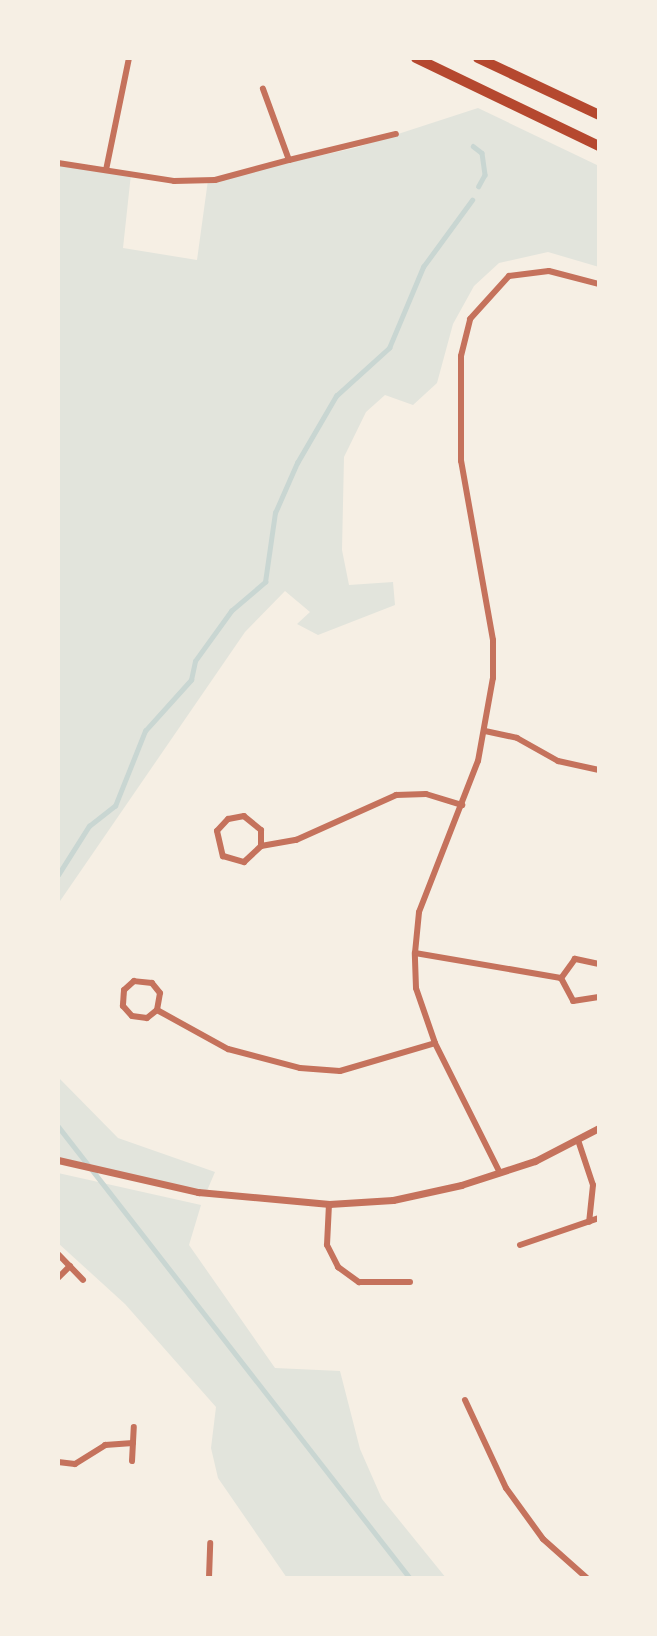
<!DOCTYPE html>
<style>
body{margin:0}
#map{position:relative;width:657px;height:1636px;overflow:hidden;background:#f6efe4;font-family:"Fira Sans",sans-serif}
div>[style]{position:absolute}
.green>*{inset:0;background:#e2e4dc}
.stream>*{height:4.5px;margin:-2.25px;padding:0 2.25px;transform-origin:2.25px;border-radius:2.25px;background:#c9d6d2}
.minor>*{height:6px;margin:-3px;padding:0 3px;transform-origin:3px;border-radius:3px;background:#c5725c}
.tertiary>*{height:7px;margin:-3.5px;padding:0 3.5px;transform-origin:3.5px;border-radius:3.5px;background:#c5725c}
.trunk>*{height:10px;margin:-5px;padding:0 5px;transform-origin:5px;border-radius:5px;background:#b5482f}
span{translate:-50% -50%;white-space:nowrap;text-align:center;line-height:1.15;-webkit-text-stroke:5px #f6efe4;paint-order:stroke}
.frame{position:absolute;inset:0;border:60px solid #f6efe4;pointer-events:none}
</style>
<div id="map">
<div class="green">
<i style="clip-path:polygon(478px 108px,599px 166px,599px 267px,548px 252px,499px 263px,474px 286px,453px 324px,437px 383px,413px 405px,385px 395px,366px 412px,344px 457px,342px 550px,349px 585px,393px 582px,395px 605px,318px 635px,297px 624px,310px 612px,285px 591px,245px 632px,58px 904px,58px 164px,131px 174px,123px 248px,197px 260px,208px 180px,355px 148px)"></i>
<i style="clip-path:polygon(58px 1077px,118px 1138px,215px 1172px,206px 1193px,58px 1160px)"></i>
<i style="clip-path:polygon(58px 1173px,201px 1205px,189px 1245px,275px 1368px,340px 1371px,360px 1449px,382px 1499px,446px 1578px,287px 1578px,218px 1478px,211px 1448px,216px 1407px,125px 1304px,58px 1243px)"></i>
</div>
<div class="stream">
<i style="left:473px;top:146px;width:11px;rotate:38deg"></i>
<i style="left:482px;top:153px;width:22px;rotate:82deg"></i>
<i style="left:485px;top:175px;width:13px;rotate:119deg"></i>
<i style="left:58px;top:875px;width:58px;rotate:-57.7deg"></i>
<i style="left:89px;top:826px;width:33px;rotate:-38deg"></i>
<i style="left:115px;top:806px;width:81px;rotate:-68.2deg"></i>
<i style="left:145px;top:731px;width:69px;rotate:-48deg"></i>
<i style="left:191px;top:680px;width:19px;rotate:-78deg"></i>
<i style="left:195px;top:661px;width:62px;rotate:-54.2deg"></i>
<i style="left:231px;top:611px;width:45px;rotate:-40.5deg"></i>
<i style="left:265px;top:582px;width:70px;rotate:-81.8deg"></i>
<i style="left:275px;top:513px;width:55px;rotate:-66.3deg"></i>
<i style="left:297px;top:463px;width:78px;rotate:-59.8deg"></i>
<i style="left:336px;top:396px;width:72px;rotate:-42.2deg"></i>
<i style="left:389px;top:348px;width:88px;rotate:-67.2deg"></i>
<i style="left:423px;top:267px;width:83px;rotate:-53.8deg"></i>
<i style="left:58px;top:1126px;width:573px;rotate:52.09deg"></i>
</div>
<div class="minor">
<i style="left:289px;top:160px;width:110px;rotate:-13.7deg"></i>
<i style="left:58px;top:163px;width:117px;rotate:8.8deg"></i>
<i style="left:174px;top:181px;width:41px;rotate:-1.4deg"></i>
<i style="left:215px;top:180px;width:77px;rotate:-15.1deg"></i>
<i style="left:289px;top:160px;width:76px;rotate:-110.1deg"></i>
<i style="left:106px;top:170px;width:114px;rotate:-78.4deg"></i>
<i style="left:485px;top:731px;width:33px;rotate:12deg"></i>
<i style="left:517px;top:738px;width:47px;rotate:29.3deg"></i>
<i style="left:558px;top:761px;width:42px;rotate:12.4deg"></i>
<i style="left:261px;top:846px;width:16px;rotate:-90deg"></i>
<i style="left:261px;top:830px;width:22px;rotate:-141deg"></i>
<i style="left:244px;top:816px;width:16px;rotate:169deg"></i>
<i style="left:228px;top:819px;width:16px;rotate:133deg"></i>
<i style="left:217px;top:831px;width:26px;rotate:77deg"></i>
<i style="left:223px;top:856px;width:22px;rotate:16deg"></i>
<i style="left:244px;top:862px;width:23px;rotate:-43deg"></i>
<i style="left:261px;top:846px;width:36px;rotate:-10deg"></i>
<i style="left:296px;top:840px;width:110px;rotate:-24.2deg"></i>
<i style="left:396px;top:795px;width:30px;rotate:-2deg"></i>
<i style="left:426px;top:794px;width:38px;rotate:17deg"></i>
<i style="left:415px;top:953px;width:148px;rotate:9.7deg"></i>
<i style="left:599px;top:964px;width:25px;rotate:-168deg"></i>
<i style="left:575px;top:959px;width:24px;rotate:126deg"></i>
<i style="left:561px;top:978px;width:26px;rotate:62deg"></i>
<i style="left:573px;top:1001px;width:26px;rotate:-9deg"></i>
<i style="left:157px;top:1010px;width:17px;rotate:-80deg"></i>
<i style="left:160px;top:993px;width:13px;rotate:-129deg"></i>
<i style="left:152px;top:983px;width:18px;rotate:-174deg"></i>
<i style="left:134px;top:981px;width:13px;rotate:138deg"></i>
<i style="left:124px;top:990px;width:16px;rotate:94deg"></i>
<i style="left:123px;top:1006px;width:13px;rotate:48deg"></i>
<i style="left:132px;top:1016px;width:15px;rotate:8deg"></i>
<i style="left:147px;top:1018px;width:13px;rotate:-39deg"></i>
<i style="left:157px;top:1010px;width:81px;rotate:28.8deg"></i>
<i style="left:228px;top:1049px;width:74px;rotate:14.8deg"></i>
<i style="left:300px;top:1068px;width:40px;rotate:4.3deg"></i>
<i style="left:340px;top:1071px;width:99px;rotate:-16.4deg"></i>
<i style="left:578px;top:1140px;width:47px;rotate:71.6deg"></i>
<i style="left:593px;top:1185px;width:37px;rotate:96deg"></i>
<i style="left:500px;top:1173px;width:145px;rotate:-116.6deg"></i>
<i style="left:435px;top:1043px;width:58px;rotate:-109.1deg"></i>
<i style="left:416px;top:988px;width:35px;rotate:-92deg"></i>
<i style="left:415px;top:953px;width:41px;rotate:-84.4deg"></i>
<i style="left:419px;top:912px;width:162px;rotate:-68.7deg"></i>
<i style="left:478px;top:761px;width:84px;rotate:-79.8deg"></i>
<i style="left:493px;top:678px;width:38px;rotate:-90deg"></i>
<i style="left:493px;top:640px;width:182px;rotate:-100.1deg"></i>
<i style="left:461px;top:461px;width:105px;rotate:-90deg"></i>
<i style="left:461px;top:356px;width:38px;rotate:-76deg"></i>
<i style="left:470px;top:319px;width:58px;rotate:-47.8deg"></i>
<i style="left:509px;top:276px;width:40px;rotate:-7.1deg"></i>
<i style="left:549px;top:271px;width:52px;rotate:14.6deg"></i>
<i style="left:329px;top:1204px;width:41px;rotate:92.8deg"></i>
<i style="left:327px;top:1245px;width:25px;rotate:63deg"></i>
<i style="left:338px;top:1267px;width:26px;rotate:36deg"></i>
<i style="left:359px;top:1282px;width:51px"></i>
<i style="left:520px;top:1245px;width:83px;rotate:-18.9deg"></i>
<i style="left:58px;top:1254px;width:36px;rotate:46deg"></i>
<i style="left:58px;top:1278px;width:17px;rotate:-45deg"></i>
<i style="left:465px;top:1400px;width:97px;rotate:65deg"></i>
<i style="left:506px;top:1488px;width:63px;rotate:54deg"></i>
<i style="left:543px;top:1539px;width:59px;rotate:41.6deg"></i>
<i style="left:132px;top:1461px;width:34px;rotate:-87deg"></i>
<i style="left:58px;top:1462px;width:17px;rotate:7deg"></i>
<i style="left:75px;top:1464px;width:36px;rotate:-32deg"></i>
<i style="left:105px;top:1445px;width:28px;rotate:-4deg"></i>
<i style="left:209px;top:1578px;width:35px;rotate:-88deg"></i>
</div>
<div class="tertiary">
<i style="left:58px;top:1160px;width:144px;rotate:12.9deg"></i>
<i style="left:198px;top:1192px;width:132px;rotate:5.2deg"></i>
<i style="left:329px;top:1204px;width:64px;rotate:-3.6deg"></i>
<i style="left:393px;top:1200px;width:70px;rotate:-12.4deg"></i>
<i style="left:461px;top:1185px;width:78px;rotate:-18deg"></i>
<i style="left:535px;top:1161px;width:72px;rotate:-27.3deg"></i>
</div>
<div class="trunk">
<i style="left:416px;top:58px;width:203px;rotate:25.7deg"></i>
<i style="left:478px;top:58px;width:134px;rotate:25.2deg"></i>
</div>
<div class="frame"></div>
</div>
